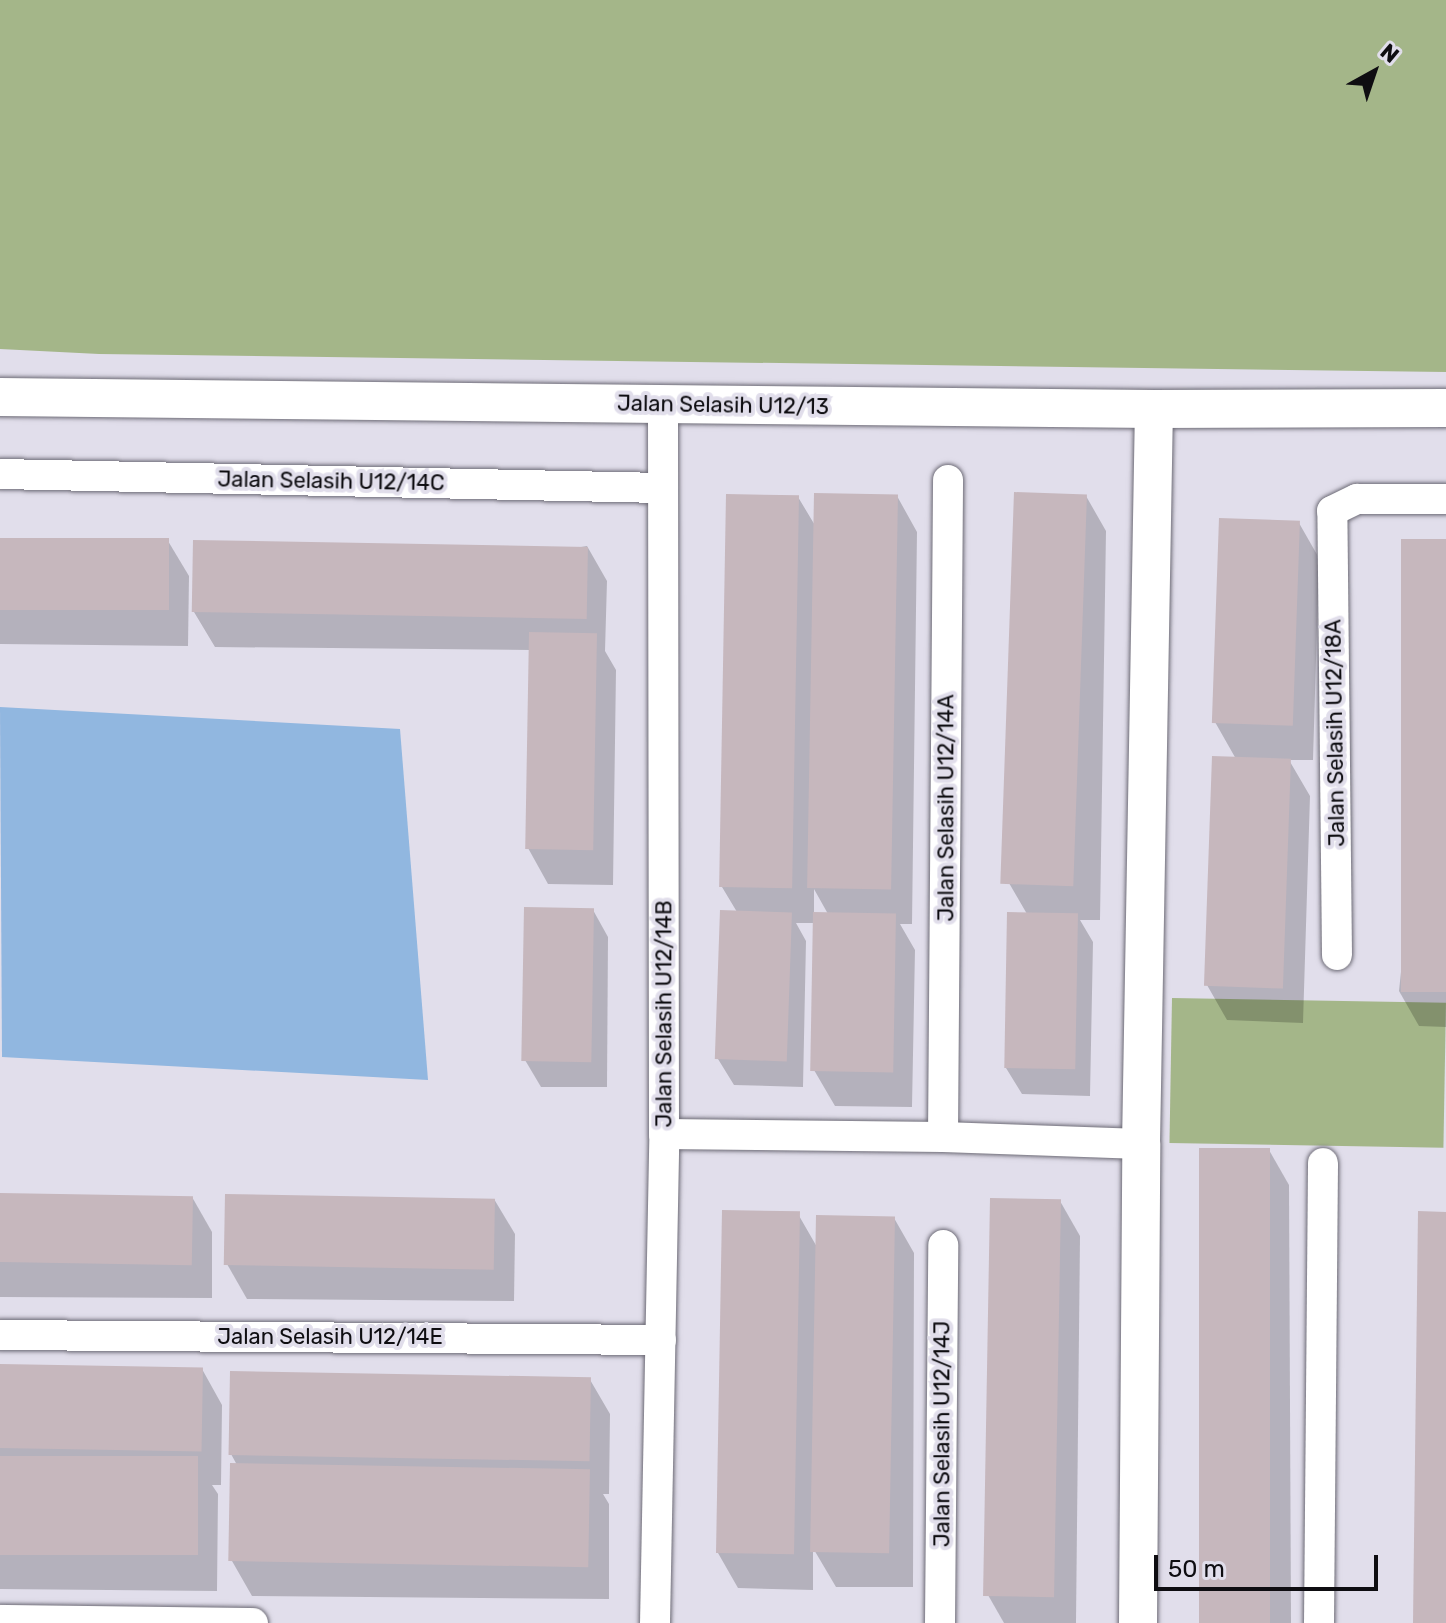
<!DOCTYPE html>
<style>
body{margin:0}
#map{position:relative;width:1446px;height:1623px;overflow:hidden;background:#e1deeb;font-family:Rubik,sans-serif}
div>[style]{position:absolute}
.green>*{inset:0;background:#a4b689;transform-origin:0 0}
.water>*{inset:0;background:#91b7e0}
.shadow>*{inset:0;background:#0003}
.building>*{inset:0;background:#c6b7bd;transform-origin:0 0}
.roads{filter:drop-shadow(0 0 2px #6d6b76) drop-shadow(0 0 2px #6d6b76)}
.minor>*{height:30px;margin:-15px;padding:0 15px;transform-origin:15px;border-radius:15px;background:#fff}
.tertiary>*{height:38px;margin:-19px;padding:0 19px;transform-origin:19px;border-radius:19px;background:#fff}
span{translate:-50% -50%;white-space:nowrap;text-align:center;line-height:1.15;-webkit-text-stroke:8px #e1deeb;paint-order:stroke}
.street-label{font-size:22px;color:#0e0d11}
.north{position:absolute;left:1334px;top:32px;width:80px;height:80px;-webkit-text-stroke:6px #e1deeb;paint-order:stroke;rotate:40deg;font-size:22px;font-weight:700;line-height:32px;text-align:center;color:#0e0d11}
.north::after{content:'';display:block;margin:auto;width:28px;height:36px;background:#0e0d11;clip-path:polygon(50% 0,100% 100%,50% 72%,0 100%)}
.scale{position:absolute;left:1154px;top:1555px;width:224px;height:36px;box-sizing:border-box;border:4px solid #0e0d11;border-top:0;padding-left:10px;font-size:24px;line-height:28px;white-space:nowrap;color:#0e0d11;-webkit-text-stroke:6px #e1deeb;paint-order:stroke}
</style>
<div id="map">
<div class="green">
<i style="clip-path:polygon(0 0,1446px 0,1446px 372px,99px 354px,0 349px)"></i>
<i style="left:1172px;top:998px;width:274px;height:145px;rotate:1deg"></i>
</div>
<div class="water">
<i style="clip-path:polygon(0 707px,400px 729px,428px 1080px,2px 1057px)"></i>
</div>
<div class="shadow">
<i style="clip-path:polygon(evenodd,897px 496px,917px 532px,912px 924px,900px 924px,915px 950px,912px 1107px,835px 1106px,814px 1070px,815px 923px,796px 923px,806px 941px,803px 1087px,734px 1085px,718px 1059px,737px 912px,722px 887px,798px 497px,816px 527px,897px 496px,814px 889px,828px 914px,814px 914px,814px 889px)"></i>
<i style="clip-path:polygon(1086px 496px,1106px 531px,1100px 920px,1080px 920px,1093px 942px,1090px 1096px,1022px 1094px,1006px 1068px,1027px 914px,1009px 883px)"></i>
<i style="clip-path:polygon(1299px 523px,1319px 558px,1313px 760px,1289px 760px,1310px 796px,1303px 1023px,1227px 1020px,1207px 985px,1236px 759px,1215px 722px)"></i>
<i style="clip-path:polygon(0 540px,168px 541px,189px 576px,188px 646px,0 644px)"></i>
<i style="clip-path:polygon(1446px 541px,1446px 1027px,1419px 1026px,1399px 991px)"></i>
<i style="clip-path:polygon(587px 546px,607px 581px,605px 651px,616px 670px,613px 885px,548px 884px,528px 848px,531px 650px,215px 647px,194px 612px)"></i>
<i style="clip-path:polygon(593px 910px,608px 937px,607px 1087px,541px 1087px,525px 1060px)"></i>
<i style="clip-path:polygon(1269px 1150px,1289px 1185px,1291px 1623px,1203px 1623px)"></i>
<i style="clip-path:polygon(0 1195px,192px 1197px,212px 1232px,212px 1298px,0 1297px)"></i>
<i style="clip-path:polygon(494px 1199px,515px 1234px,514px 1301px,247px 1299px,227px 1264px)"></i>
<i style="clip-path:polygon(1060px 1201px,1080px 1236px,1076px 1623px,1004px 1623px,988px 1595px)"></i>
<i style="clip-path:polygon(798px 1214px,817px 1247px,894px 1218px,914px 1253px,913px 1587px,836px 1587px,813px 1548px,813px 1590px,738px 1588px,718px 1553px)"></i>
<i style="clip-path:polygon(0 1366px,202px 1369px,222px 1405px,221px 1485px,212px 1485px,218px 1494px,217px 1591px,0 1589px)"></i>
<i style="clip-path:polygon(589px 1378px,610px 1414px,609px 1494px,603px 1494px,609px 1504px,609px 1599px,252px 1596px,232px 1561px,237px 1465px,231px 1454px)"></i>
</div>
<div class="building">
<i style="left:1014px;top:492px;width:73px;height:392px;rotate:2deg"></i>
<i style="left:814px;top:493px;width:84px;height:395px;rotate:1deg"></i>
<i style="left:726px;top:494px;width:73px;height:393px;rotate:1deg"></i>
<i style="left:1219px;top:518px;width:81px;height:205px;rotate:2deg"></i>
<i style="left:0;top:538px;width:169px;height:72px"></i>
<i style="left:1401px;top:539px;width:45px;height:453px"></i>
<i style="left:193px;top:540px;width:395px;height:72px;rotate:1deg"></i>
<i style="left:529px;top:632px;width:68px;height:217px;rotate:1deg"></i>
<i style="left:1212px;top:756px;width:79px;height:230px;rotate:2deg"></i>
<i style="left:524px;top:907px;width:70px;height:154px;rotate:1deg"></i>
<i style="left:720px;top:910px;width:72px;height:149px;rotate:2deg"></i>
<i style="left:813px;top:912px;width:83px;height:159px;rotate:1deg"></i>
<i style="left:1007px;top:912px;width:71px;height:156px;rotate:1deg"></i>
<i style="left:1199px;top:1148px;width:71px;height:475px"></i>
<i style="left:0;top:1193px;width:193px;height:69px;rotate:1deg"></i>
<i style="left:225px;top:1194px;width:270px;height:71px;rotate:1deg"></i>
<i style="left:990px;top:1198px;width:71px;height:398px;rotate:1deg"></i>
<i style="left:722px;top:1210px;width:78px;height:343px;rotate:1deg"></i>
<i style="clip-path:polygon(1418px 1211px,1446px 1212px,1446px 1623px,1413px 1623px)"></i>
<i style="left:816px;top:1215px;width:79px;height:337px;rotate:1deg"></i>
<i style="left:0;top:1364px;width:203px;height:84px;rotate:1deg"></i>
<i style="left:230px;top:1371px;width:361px;height:84px;rotate:1deg"></i>
<i style="left:0;top:1456px;width:198px;height:99px"></i>
<i style="left:230px;top:1463px;width:360px;height:98px;rotate:1deg"></i>
</div>
<div class="roads">
<div class="minor">
<i style="left:0;top:474px;width:661px;rotate:1.21deg"></i>
<i style="left:1337px;top:955px;width:444px;rotate:-90.6deg"></i>
<i style="left:1332px;top:511px;width:28px;rotate:-26deg"></i>
<i style="left:1357px;top:499px;width:89px"></i>
<i style="left:664px;top:1134px;width:279px;rotate:0.6deg"></i>
<i style="left:943px;top:1137px;width:198px;rotate:2deg"></i>
<i style="left:943px;top:1137px;width:657px;rotate:-89.56deg"></i>
<i style="left:0;top:1335px;width:661px;rotate:0.43deg"></i>
<i style="left:0;top:1620px;width:253px;rotate:0.7deg"></i>
<i style="left:655px;top:1623px;width:489px;rotate:-88.9deg"></i>
<i style="left:664px;top:1134px;width:730px;rotate:-90.08deg"></i>
<i style="left:940px;top:1623px;width:378px;rotate:-89.5deg"></i>
<i style="left:1319px;top:1623px;width:460px;rotate:-89.5deg"></i>
</div>
<div class="tertiary">
<i style="left:0;top:397px;width:1154px;rotate:0.6deg"></i>
<i style="left:1154px;top:409px;width:292px;rotate:-0.2deg"></i>
<i style="left:1138px;top:1623px;width:479px;rotate:-89.6deg"></i>
<i style="left:1141px;top:1144px;width:735px;rotate:-88.99deg"></i>
</div>
</div>
<div class="street-label">
<span style="left:723px;top:405px;rotate:1deg">Jalan Selasih U12/13</span>
<span style="left:331px;top:481px;rotate:1deg">Jalan Selasih U12/14C</span>
<span style="left:1335px;top:733px;rotate:-91deg">Jalan Selasih U12/18A</span>
<span style="left:946px;top:808px;rotate:-90deg">Jalan Selasih U12/14A</span>
<span style="left:664px;top:1014px;rotate:-90deg">Jalan Selasih U12/14B</span>
<span style="left:330px;top:1337px">Jalan Selasih U12/14E</span>
<span style="left:942px;top:1434px;rotate:-90deg">Jalan Selasih U12/14J</span>
</div>
<div class="north">N</div>
<div class="scale">50 m</div>
</div>
